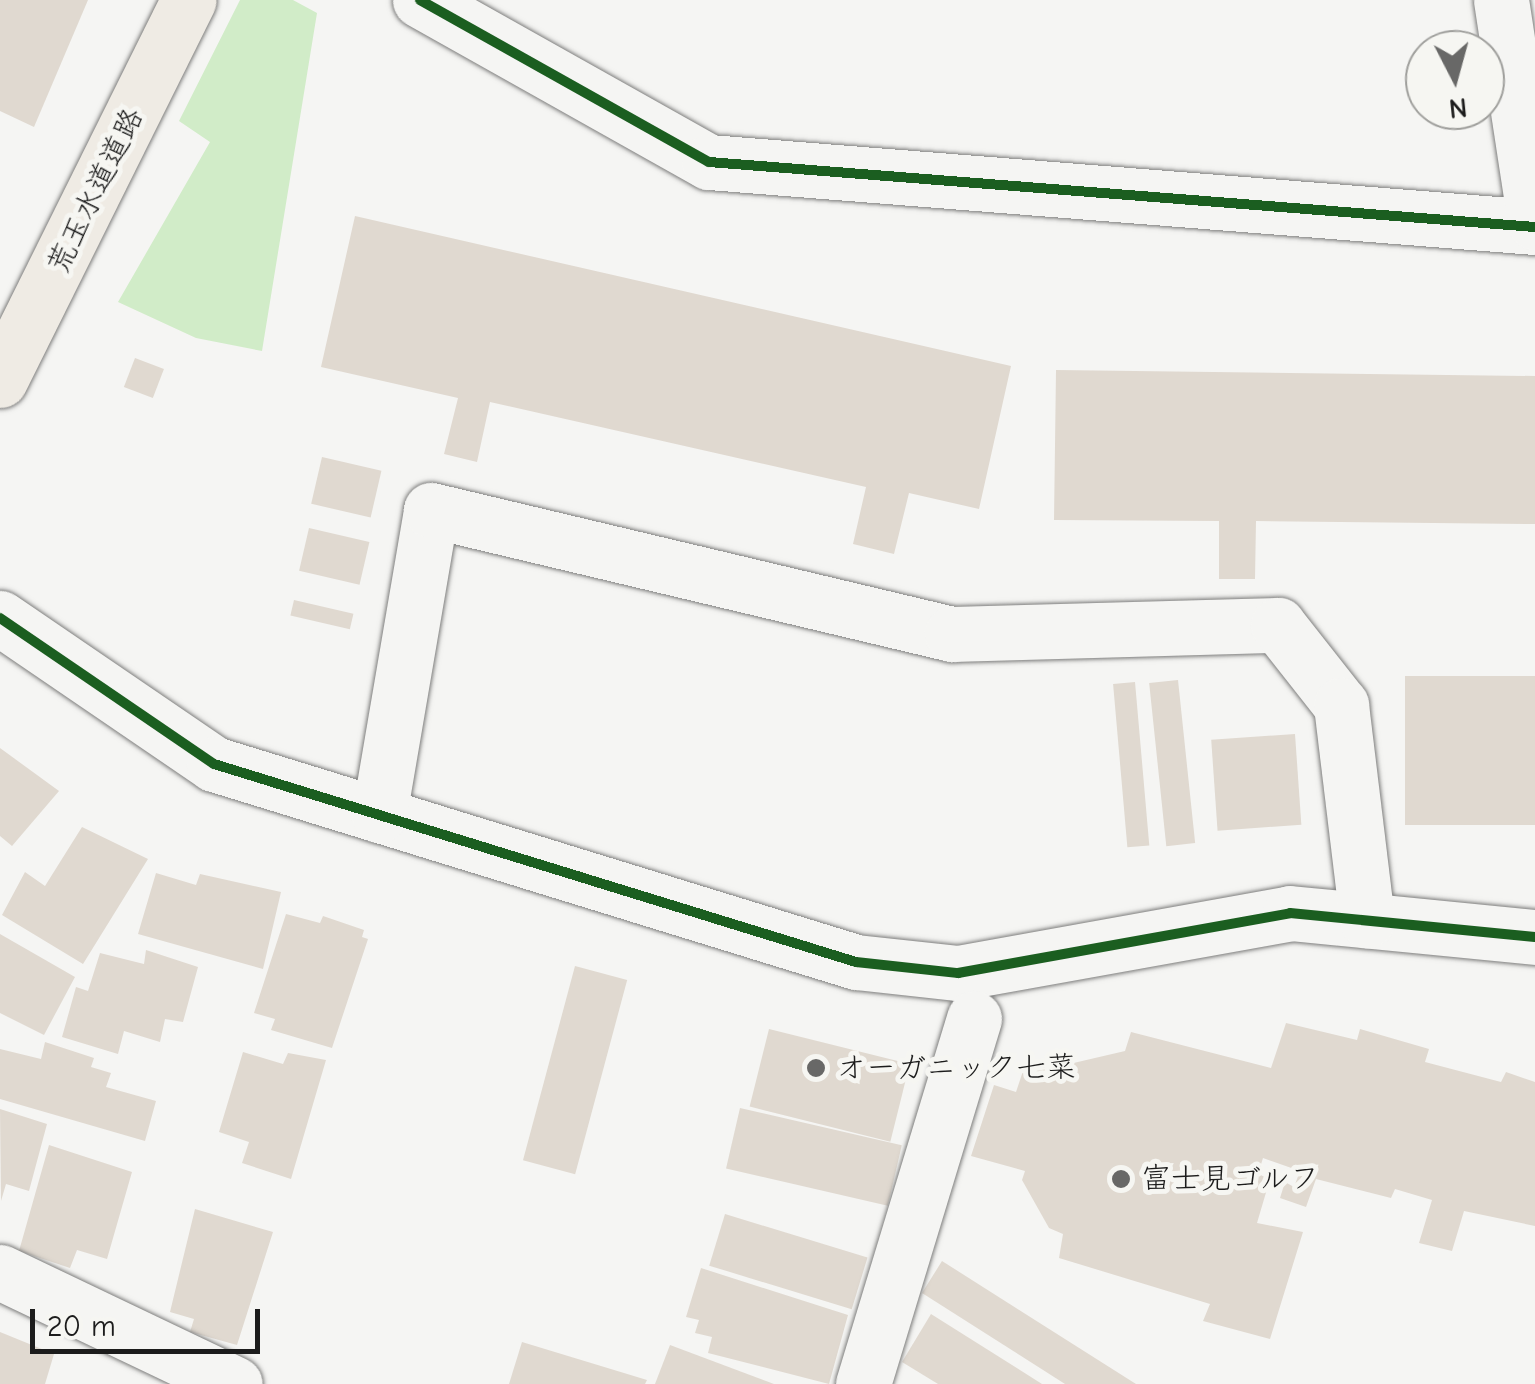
<!DOCTYPE html>
<meta charset="utf-8">
<style>
body{margin:0}
#map{position:relative;width:1535px;height:1384px;overflow:hidden;background:#f5f5f3;font-family:"Comic Neue","Klee One",sans-serif}
div>[style]{position:absolute}
.green>*{inset:0;background:#d1ecc8}
.building>*{inset:0;background:#e0d9d0;transform-origin:0 0}
.roads{filter:drop-shadow(0 0 2px #7e7e7d) drop-shadow(0 0 2px #7e7e7d)}
.minor>*{height:55px;margin:-27.5px;padding:0 27.5px;transform-origin:27.5px;border-radius:27.5px;background:#f5f5f3}
.major>*{height:55px;margin:-27.5px;padding:0 27.5px;transform-origin:27.5px;border-radius:27.5px;background:#efebe4}
.cycleway>*{height:10px;margin:-5px;padding:0 5px;transform-origin:5px;border-radius:5px;background:#1b5e20}
.dots>*{width:28px;height:28px;translate:-50% -50%;box-sizing:border-box;border:5px solid #f6f6f2;border-radius:50%}
span{translate:-50% -50%;white-space:nowrap;text-align:center;line-height:1.15;-webkit-text-stroke:10px #f6f6f2;paint-order:stroke}
.street-label{font-size:30px;color:#1c1c1c}
.poi-label{font-size:30px;color:#1c1c1c}
.left{translate:0 -50%;text-align:left}
.north{position:absolute;left:1405px;top:30px;width:100px;height:100px;box-sizing:border-box;background:#f6f6f2;border:2px solid #9f9f9c;border-radius:50%;rotate:174deg;font-size:28px;font-weight:700;line-height:40px;text-align:center;color:#1c1c1c}
.north::after{content:'';display:block;margin:auto;width:35px;height:45px;background:#686867;clip-path:polygon(50% 0,100% 100%,50% 72%,0 100%)}
.scale{position:absolute;left:30px;top:1309px;width:230px;height:45px;box-sizing:border-box;border:5px solid #1c1c1c;border-top:0;padding-left:12px;font-size:30px;line-height:35px;white-space:nowrap;color:#1c1c1c;-webkit-text-stroke:8px #f6f6f2;paint-order:stroke}
</style>
<div id="map">
<div class="green">
<i style="clip-path:polygon(240px 0,293px 0,317px 13px,262px 351px,196px 338px,118px 302px,210px 142px,179px 121px)"></i>
</div>
<div class="building">
<i style="clip-path:polygon(0 0,88px 0,34px 127px,0 111px)"></i>
<i style="clip-path:polygon(355px 216px,1011px 366px,979px 509px,909px 493px,894px 554px,853px 544px,866px 487px,490px 402px,477px 462px,444px 454px,458px 398px,321px 367px)"></i>
<i style="left:135px;top:358px;width:31px;height:31px;rotate:21deg"></i>
<i style="clip-path:polygon(1056px 370px,1535px 376px,1535px 524px,1256px 521px,1255px 579px,1219px 579px,1219px 521px,1054px 520px)"></i>
<i style="left:322px;top:457px;width:61px;height:48px;rotate:13deg"></i>
<i style="left:309px;top:528px;width:62px;height:44px;rotate:13deg"></i>
<i style="left:294px;top:600px;width:61px;height:16px;rotate:13deg"></i>
<i style="left:1535px;top:676px;width:149px;height:130px;rotate:90deg"></i>
<i style="left:1178px;top:680px;width:164px;height:29px;rotate:84deg"></i>
<i style="left:1135px;top:682px;width:164px;height:22px;rotate:85deg"></i>
<i style="left:1295px;top:734px;width:91px;height:84px;rotate:86deg"></i>
<i style="clip-path:polygon(0 748px,59px 791px,12px 846px,0 836px)"></i>
<i style="clip-path:polygon(82px 827px,148px 859px,83px 964px,2px 915px,25px 872px,45px 886px)"></i>
<i style="clip-path:polygon(156px 873px,196px 885px,200px 874px,281px 892px,263px 969px,138px 934px)"></i>
<i style="clip-path:polygon(286px 914px,320px 923px,323px 916px,364px 930px,362px 937px,368px 939px,332px 1048px,271px 1030px,275px 1019px,254px 1013px)"></i>
<i style="clip-path:polygon(0 934px,75px 977px,44px 1035px,0 1013px)"></i>
<i style="clip-path:polygon(146px 950px,198px 967px,183px 1022px,165px 1019px,160px 1042px,124px 1031px,118px 1054px,62px 1037px,76px 987px,88px 991px,100px 953px,144px 964px)"></i>
<i style="left:575px;top:966px;width:54px;height:201px;rotate:15deg"></i>
<i style="clip-path:polygon(1286px 1023px,1357px 1040px,1360px 1029px,1429px 1049px,1425px 1062px,1501px 1082px,1506px 1072px,1535px 1082px,1535px 1226px,1464px 1211px,1452px 1251px,1419px 1243px,1432px 1200px,1395px 1189px,1391px 1198px,1316px 1179px,1306px 1207px,1280px 1198px,1285px 1182px,1294px 1187px,1300px 1171px,1263px 1158px,1258px 1174px,1270px 1179px,1257px 1223px,1303px 1232px,1270px 1339px,1203px 1321px,1210px 1304px,1059px 1258px,1063px 1234px,1049px 1228px,1022px 1180px,1025px 1171px,971px 1156px,994px 1085px,1016px 1092px,1023px 1071px,1036px 1073px,1039px 1064px,1052px 1068px,1125px 1051px,1131px 1032px,1271px 1068px)"></i>
<i style="left:769px;top:1029px;width:145px;height:80px;rotate:14deg"></i>
<i style="clip-path:polygon(45px 1042px,94px 1058px,91px 1067px,111px 1073px,106px 1087px,156px 1101px,145px 1141px,0 1099px,0 1049px,41px 1059px)"></i>
<i style="clip-path:polygon(243px 1052px,283px 1064px,288px 1053px,326px 1060px,291px 1179px,242px 1163px,249px 1142px,219px 1132px)"></i>
<i style="left:740px;top:1108px;width:166px;height:62px;rotate:13deg"></i>
<i style="clip-path:polygon(0 1109px,47px 1124px,29px 1191px,6px 1184px,1px 1201px)"></i>
<i style="clip-path:polygon(49px 1145px,132px 1172px,107px 1259px,77px 1250px,70px 1268px,19px 1251px)"></i>
<i style="clip-path:polygon(195px 1209px,273px 1232px,237px 1345px,190px 1332px,194px 1319px,170px 1312px)"></i>
<i style="left:725px;top:1214px;width:149px;height:54px;rotate:17deg"></i>
<i style="clip-path:polygon(942px 1261px,1136px 1384px,1065px 1384px,922px 1293px)"></i>
<i style="clip-path:polygon(701px 1268px,848px 1315px,829px 1384px,708px 1353px,712px 1337px,695px 1333px,699px 1320px,686px 1317px)"></i>
<i style="clip-path:polygon(931px 1314px,1042px 1384px,938px 1384px,902px 1362px)"></i>
<i style="clip-path:polygon(0 1332px,54px 1354px,45px 1384px,0 1384px)"></i>
<i style="clip-path:polygon(522px 1342px,647px 1380px,645px 1384px,509px 1384px)"></i>
<i style="clip-path:polygon(670px 1345px,774px 1384px,655px 1384px)"></i>
</div>
<div class="roads">
<div class="minor">
<i style="left:420px;top:0;width:331px;rotate:29.3deg"></i>
<i style="left:709px;top:162px;width:829px;rotate:4.5deg"></i>
<i style="left:1501px;top:0;width:225px;rotate:81.3deg"></i>
<i style="left:0;top:618px;width:259px;rotate:34.3deg"></i>
<i style="left:214px;top:764px;width:672px;rotate:17.14deg"></i>
<i style="left:856px;top:962px;width:103px;rotate:6.2deg"></i>
<i style="left:958px;top:973px;width:337px;rotate:-10.2deg"></i>
<i style="left:1290px;top:913px;width:246px;rotate:5.6deg"></i>
<i style="left:379px;top:815px;width:309px;rotate:-80.3deg"></i>
<i style="left:431px;top:510px;width:536px;rotate:13.39deg"></i>
<i style="left:952px;top:634px;width:326px;rotate:-1.6deg"></i>
<i style="left:1278px;top:625px;width:102px;rotate:51.8deg"></i>
<i style="left:1341px;top:705px;width:217px;rotate:83.1deg"></i>
<i style="left:0;top:1272px;width:260px;rotate:25.5deg"></i>
<i style="left:863px;top:1384px;width:382px;rotate:-73.1deg"></i>
</div>
<div class="major">
<i style="left:0;top:380px;width:424px;rotate:-63.6deg"></i>
</div>
</div>
<div class="cycleway">
<i style="left:420px;top:0;width:331px;rotate:29.3deg"></i>
<i style="left:709px;top:162px;width:829px;rotate:4.5deg"></i>
<i style="left:0;top:618px;width:259px;rotate:34.3deg"></i>
<i style="left:214px;top:764px;width:672px;rotate:17.14deg"></i>
<i style="left:856px;top:962px;width:103px;rotate:6.2deg"></i>
<i style="left:958px;top:973px;width:337px;rotate:-10.2deg"></i>
<i style="left:1290px;top:913px;width:246px;rotate:5.6deg"></i>
</div>
<div class="dots">
<i style="left:816px;top:1068px;background:#686867"></i>
<i style="left:1121px;top:1179px;background:#686867"></i>
</div>
<div class="street-label">
<span style="left:96px;top:191px;rotate:-64deg">荒玉水道道路</span>
</div>
<div class="poi-label">
<span class="left" style="left:836px;top:1068px">オーガニック七菜</span>
<span class="left" style="left:1141px;top:1179px">富士見ゴルフ</span>
</div>
<div class="north">N</div>
<div class="scale">20 m</div>
</div>
